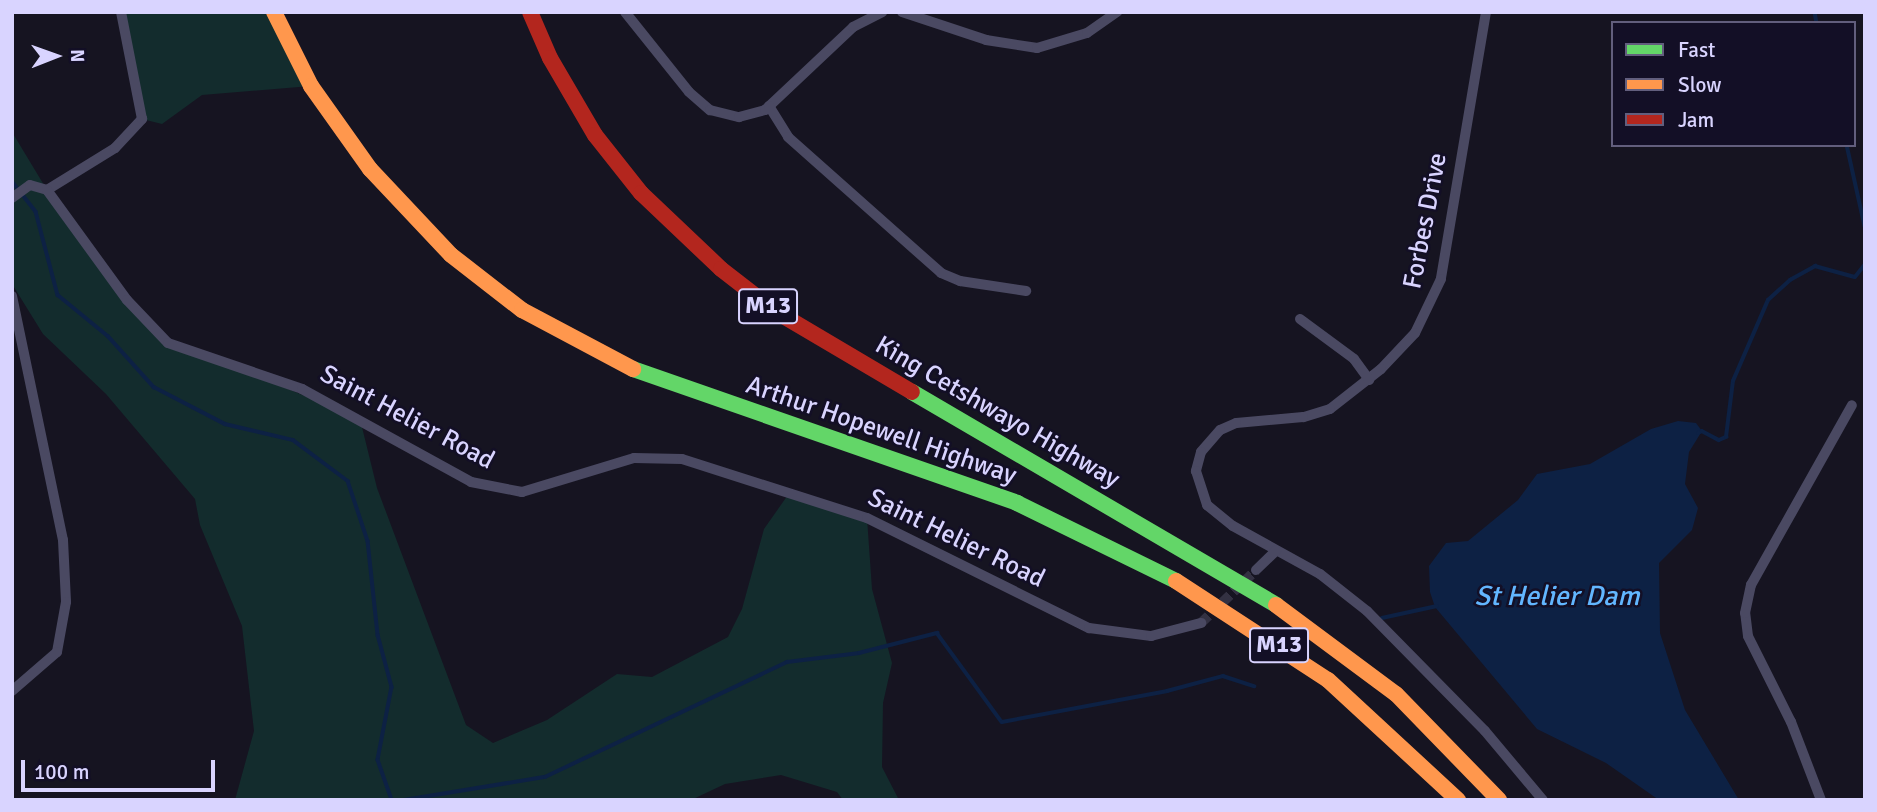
<!DOCTYPE html>
<style>
body{margin:0}
#map{position:relative;width:1877px;height:812px;overflow:hidden;background:#161421;font-family:Signika,sans-serif}
div>[style]{position:absolute}
.green>*{inset:0;background:#132c2d}
.water>*{inset:0;background:#0d2144}
.stream>*{height:3.5px;margin:-1.75px;padding:0 1.75px;transform-origin:1.75px;border-radius:1.75px;background:#0d2144}
.street-tunnel>*{height:10px;margin-top:-5px;transform-origin:0;background:repeating-linear-gradient(90deg,#333142 0 10px,transparent 0 15px)}
.street>*{height:10px;margin:-5px;padding:0 5px;transform-origin:5px;border-radius:5px;background:#4a4962}
.fast>*{height:16px;margin:-8px;padding:0 8px;transform-origin:8px;border-radius:8px;background:#63d668}
.slow>*{height:16px;margin:-8px;padding:0 8px;transform-origin:8px;border-radius:8px;background:#ff974d}
.jam>*{height:16px;margin:-8px;padding:0 8px;transform-origin:8px;border-radius:8px;background:#b3261e}
span{translate:-50% -50%;white-space:nowrap;text-align:center;line-height:1.15;-webkit-text-stroke:5px #130f26;paint-order:stroke}
.shield-label span{padding:2px 5px;background:#130f26;border:2px solid;border-radius:5px;-webkit-text-stroke-width:0}
.shield-label{font-size:24px;color:#d9d4ff;font-weight:700}
.street-label{font-size:26px;color:#d9d4ff}
.water-label{font-size:28px;color:#62b6ff;font-style:italic}
.frame{position:absolute;inset:0;border:14px solid #d9d4ff;pointer-events:none}
.legend{position:absolute;left:1611px;top:21px;width:245px;height:126px;box-sizing:border-box;background:#130f26;border:2px solid #625e7d;margin:0;padding:9px 12px;list-style:none;font-size:21px;color:#d9d4ff}
.legend li{display:flex;align-items:center;gap:14px;height:35px}
.legend b{width:35px;border:2px solid #625e7d}
.north{position:absolute;left:21px;top:21px;width:70px;height:70px;-webkit-text-stroke:5px #130f26;paint-order:stroke;rotate:89deg;font-size:19px;font-weight:700;line-height:28px;text-align:center;color:#d9d4ff}
.north::after{content:'';display:block;margin:auto;width:24px;height:32px;background:#d9d4ff;clip-path:polygon(50% 0,100% 100%,50% 72%,0 100%)}
.scale{position:absolute;left:21px;top:760px;width:194px;height:32px;box-sizing:border-box;border:4px solid #d9d4ff;border-top:0;padding-left:9px;font-size:21px;line-height:24px;white-space:nowrap;color:#d9d4ff;-webkit-text-stroke:5px #130f26;paint-order:stroke}
</style>
<div id="map">
<div class="green">
<i style="clip-path:polygon(121px 12px,274px 12px,311px 86px,202px 95px,162px 124px,142px 119px)"></i>
<i style="clip-path:polygon(12px 132px,47px 190px,156px 334px,360px 419px,377px 488px,466px 725px,493px 743px,547px 720px,617px 674px,652px 677px,728px 637px,742px 609px,764px 529px,790px 492px,867px 518px,872px 589px,892px 663px,883px 703px,882px 767px,899px 800px,843px 800px,837px 792px,781px 775px,725px 784px,691px 800px,235px 800px,254px 731px,242px 626px,200px 525px,195px 499px,106px 394px,43px 334px,12px 284px)"></i>
</div>
<div class="water">
<i style="clip-path:polygon(1678px 421px,1696px 423px,1702px 431px,1689px 452px,1685px 484px,1698px 508px,1692px 530px,1659px 563px,1660px 633px,1685px 710px,1739px 800px,1659px 800px,1606px 763px,1537px 729px,1435px 607px,1430px 592px,1429px 566px,1446px 543px,1468px 541px,1518px 500px,1537px 474px,1590px 464px,1651px 429px)"></i>
</div>
<div class="stream">
<i style="left:1815px;top:12px;width:11px;rotate:80deg"></i>
<i style="left:1847px;top:145px;width:83px;rotate:77.5deg"></i>
<i style="left:12px;top:181px;width:39px;rotate:52deg"></i>
<i style="left:36px;top:212px;width:86px;rotate:75.2deg"></i>
<i style="left:58px;top:295px;width:65px;rotate:39.4deg"></i>
<i style="left:108px;top:336px;width:69px;rotate:48deg"></i>
<i style="left:154px;top:387px;width:80px;rotate:27.5deg"></i>
<i style="left:225px;top:424px;width:70px;rotate:13.2deg"></i>
<i style="left:293px;top:440px;width:69px;rotate:36.7deg"></i>
<i style="left:348px;top:481px;width:63px;rotate:71.6deg"></i>
<i style="left:368px;top:541px;width:95px;rotate:83.9deg"></i>
<i style="left:378px;top:635px;width:54px;rotate:74.9deg"></i>
<i style="left:392px;top:687px;width:74px;rotate:100.9deg"></i>
<i style="left:378px;top:760px;width:42px;rotate:70.7deg"></i>
<i style="left:1698px;top:433px;width:4px;rotate:-27deg"></i>
<i style="left:1702px;top:431px;width:19px;rotate:28deg"></i>
<i style="left:1719px;top:440px;width:8px;rotate:-23deg"></i>
<i style="left:1726px;top:437px;width:56px;rotate:-82.9deg"></i>
<i style="left:1733px;top:381px;width:88px;rotate:-66.6deg"></i>
<i style="left:1768px;top:300px;width:30px;rotate:-42deg"></i>
<i style="left:1790px;top:280px;width:29px;rotate:-29deg"></i>
<i style="left:1815px;top:266px;width:41px;rotate:15.4deg"></i>
<i style="left:1855px;top:277px;width:16px;rotate:-52deg"></i>
<i style="left:1382px;top:618px;width:56px;rotate:-12.3deg"></i>
<i style="left:404px;top:800px;width:143px;rotate:-9.3deg"></i>
<i style="left:545px;top:777px;width:268px;rotate:-25.4deg"></i>
<i style="left:787px;top:662px;width:73px;rotate:-7.1deg"></i>
<i style="left:859px;top:653px;width:81px;rotate:-14.4deg"></i>
<i style="left:937px;top:633px;width:110px;rotate:53.9deg"></i>
<i style="left:1002px;top:722px;width:168px;rotate:-10.6deg"></i>
<i style="left:1167px;top:691px;width:58px;rotate:-15deg"></i>
<i style="left:1223px;top:676px;width:33px;rotate:18deg"></i>
</div>
<div class="street-tunnel">
<i style="left:1201px;top:623px;width:76px;rotate:-43.9deg"></i>
</div>
<div class="street">
<i style="left:625px;top:12px;width:102px;rotate:51.3deg"></i>
<i style="left:689px;top:92px;width:28px;rotate:41deg"></i>
<i style="left:710px;top:110px;width:30px;rotate:14deg"></i>
<i style="left:739px;top:117px;width:27px;rotate:-15deg"></i>
<i style="left:765px;top:110px;width:121px;rotate:-43.3deg"></i>
<i style="left:853px;top:27px;width:33px;rotate:-27deg"></i>
<i style="left:902px;top:12px;width:89px;rotate:18.4deg"></i>
<i style="left:986px;top:40px;width:52px;rotate:8.9deg"></i>
<i style="left:1037px;top:48px;width:52px;rotate:-16.7deg"></i>
<i style="left:1087px;top:33px;width:37px;rotate:-35deg"></i>
<i style="left:1486px;top:12px;width:271px;rotate:99.6deg"></i>
<i style="left:1441px;top:279px;width:60px;rotate:115.7deg"></i>
<i style="left:1415px;top:333px;width:50px;rotate:133.4deg"></i>
<i style="left:1381px;top:369px;width:65px;rotate:141.9deg"></i>
<i style="left:1330px;top:409px;width:28px;rotate:163deg"></i>
<i style="left:1303px;top:417px;width:67px;rotate:174.9deg"></i>
<i style="left:1236px;top:423px;width:17px;rotate:156deg"></i>
<i style="left:1220px;top:430px;width:29px;rotate:131deg"></i>
<i style="left:1201px;top:452px;width:20px;rotate:105deg"></i>
<i style="left:1196px;top:471px;width:36px;rotate:72deg"></i>
<i style="left:1207px;top:505px;width:33px;rotate:39deg"></i>
<i style="left:1233px;top:526px;width:99px;rotate:28.9deg"></i>
<i style="left:1320px;top:574px;width:60px;rotate:38.2deg"></i>
<i style="left:1367px;top:611px;width:168px;rotate:45.5deg"></i>
<i style="left:1485px;top:731px;width:90px;rotate:50deg"></i>
<i style="left:769px;top:106px;width:36px;rotate:58deg"></i>
<i style="left:788px;top:137px;width:205px;rotate:41.6deg"></i>
<i style="left:941px;top:273px;width:21px;rotate:23deg"></i>
<i style="left:960px;top:281px;width:67px;rotate:8.6deg"></i>
<i style="left:47px;top:190px;width:80px;rotate:-31.7deg"></i>
<i style="left:115px;top:148px;width:40px;rotate:-47deg"></i>
<i style="left:142px;top:119px;width:109px;rotate:-101.1deg"></i>
<i style="left:12px;top:198px;width:22px;rotate:-36deg"></i>
<i style="left:30px;top:185px;width:18px;rotate:16deg"></i>
<i style="left:47px;top:190px;width:136px;rotate:54deg"></i>
<i style="left:127px;top:300px;width:59px;rotate:46.4deg"></i>
<i style="left:168px;top:343px;width:142px;rotate:18.9deg"></i>
<i style="left:302px;top:389px;width:193px;rotate:28.8deg"></i>
<i style="left:471px;top:482px;width:52px;rotate:11.1deg"></i>
<i style="left:522px;top:492px;width:117px;rotate:-16.9deg"></i>
<i style="left:634px;top:458px;width:48px;rotate:1.2deg"></i>
<i style="left:682px;top:459px;width:194px;rotate:17.7deg"></i>
<i style="left:867px;top:518px;width:248px;rotate:26.4deg"></i>
<i style="left:1089px;top:628px;width:63px;rotate:7.4deg"></i>
<i style="left:1151px;top:636px;width:52px;rotate:-14.6deg"></i>
<i style="left:12px;top:296px;width:249px;rotate:78.2deg"></i>
<i style="left:63px;top:540px;width:62px;rotate:87.2deg"></i>
<i style="left:66px;top:602px;width:51px;rotate:100.2deg"></i>
<i style="left:57px;top:652px;width:60px;rotate:139.1deg"></i>
<i style="left:1300px;top:319px;width:67px;rotate:36.5deg"></i>
<i style="left:1354px;top:359px;width:26px;rotate:54deg"></i>
<i style="left:1256px;top:570px;width:28px;rotate:-44deg"></i>
<i style="left:1821px;top:800px;width:84px;rotate:-111deg"></i>
<i style="left:1791px;top:722px;width:96px;rotate:-116.6deg"></i>
<i style="left:1748px;top:636px;width:23px;rotate:-97deg"></i>
<i style="left:1745px;top:613px;width:29px;rotate:-78deg"></i>
<i style="left:1751px;top:585px;width:206px;rotate:-60.7deg"></i>
</div>
<div class="fast">
<i style="left:633px;top:369px;width:407px;rotate:19.2deg"></i>
<i style="left:1017px;top:503px;width:177px;rotate:26.1deg"></i>
<i style="left:912px;top:392px;width:422px;rotate:30.3deg"></i>
</div>
<div class="slow">
<i style="left:274px;top:12px;width:83px;rotate:63.4deg"></i>
<i style="left:311px;top:86px;width:102px;rotate:54.6deg"></i>
<i style="left:370px;top:169px;width:118px;rotate:46.7deg"></i>
<i style="left:451px;top:255px;width:90px;rotate:37.8deg"></i>
<i style="left:522px;top:310px;width:126px;rotate:28deg"></i>
<i style="left:1176px;top:581px;width:181px;rotate:33.1deg"></i>
<i style="left:1328px;top:680px;width:177px;rotate:42.7deg"></i>
<i style="left:1276px;top:605px;width:149px;rotate:36.6deg"></i>
<i style="left:1396px;top:694px;width:148px;rotate:45.8deg"></i>
</div>
<div class="jam">
<i style="left:530px;top:12px;width:50px;rotate:66.5deg"></i>
<i style="left:550px;top:58px;width:89px;rotate:59.7deg"></i>
<i style="left:595px;top:135px;width:74px;rotate:51.6deg"></i>
<i style="left:641px;top:193px;width:110px;rotate:43.5deg"></i>
<i style="left:721px;top:269px;width:68px;rotate:37.9deg"></i>
<i style="left:775px;top:311px;width:159px;rotate:30.6deg"></i>
</div>
<div class="shield-label">
<span style="left:768px;top:306px">M13</span>
<span style="left:1279px;top:645px">M13</span>
</div>
<div class="street-label">
<span style="left:1426px;top:221px;rotate:-79deg">Forbes Drive</span>
<span style="left:997px;top:413px;rotate:30deg">King Cetshwayo Highway</span>
<span style="left:407px;top:418px;rotate:28deg">Saint Helier Road</span>
<span style="left:881px;top:431px;rotate:19deg">Arthur Hopewell Highway</span>
<span style="left:956px;top:539px;rotate:26deg">Saint Helier Road</span>
</div>
<div class="water-label">
<span style="left:1557px;top:596px">St Helier Dam</span>
</div>
<div class="frame"></div>
<ul class="legend">
<li><b style="height:9px;background:#63d668"></b>Fast</li>
<li><b style="height:9px;background:#ff974d"></b>Slow</li>
<li><b style="height:9px;background:#b3261e"></b>Jam</li>
</ul>
<div class="north">N</div>
<div class="scale">100 m</div>
</div>
